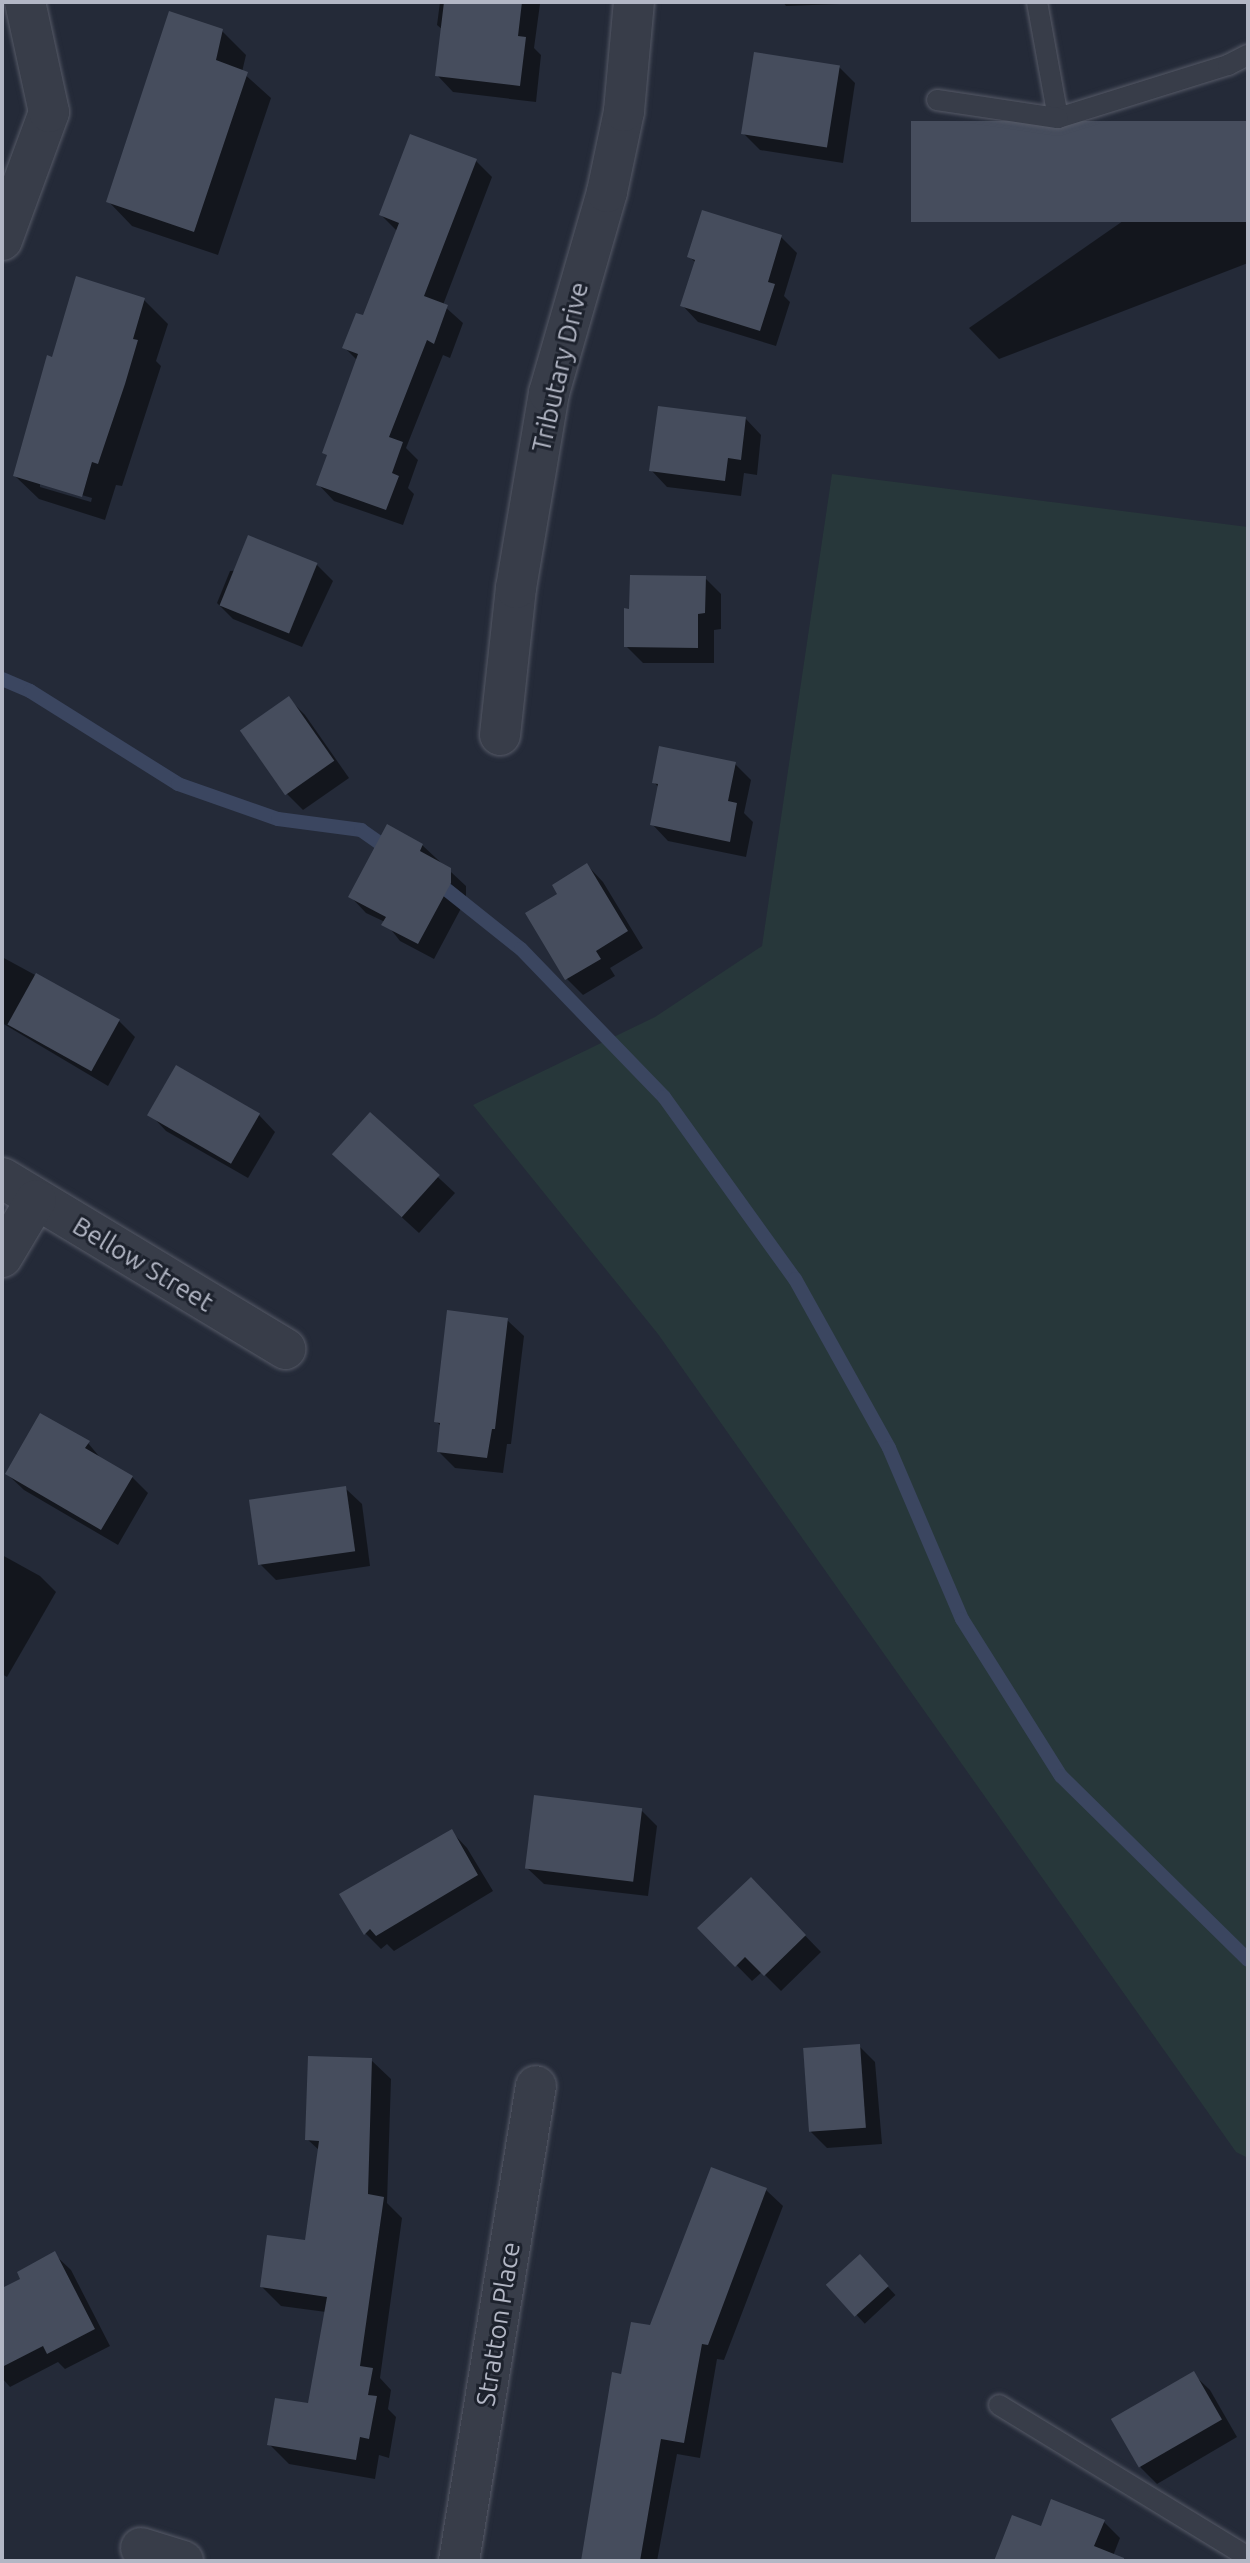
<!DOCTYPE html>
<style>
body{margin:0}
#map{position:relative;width:1250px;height:2563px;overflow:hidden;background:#242a38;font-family:Ubuntu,sans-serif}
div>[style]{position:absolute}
.green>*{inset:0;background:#27373a}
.shadow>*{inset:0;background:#0007;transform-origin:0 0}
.stream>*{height:14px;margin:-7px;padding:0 7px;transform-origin:7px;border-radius:7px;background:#3b4660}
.building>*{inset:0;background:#464d5d;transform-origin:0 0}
.roads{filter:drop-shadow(0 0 2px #565a67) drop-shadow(0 0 2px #565a67)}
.service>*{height:20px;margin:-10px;padding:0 10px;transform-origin:10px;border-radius:10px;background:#383d49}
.minor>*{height:40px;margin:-20px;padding:0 20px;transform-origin:20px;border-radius:20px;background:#383d49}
span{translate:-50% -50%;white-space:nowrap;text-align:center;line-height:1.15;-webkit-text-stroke:6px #1d222d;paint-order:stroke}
.street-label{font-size:26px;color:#b3b7c5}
.frame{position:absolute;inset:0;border:4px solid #b3b7c5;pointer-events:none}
</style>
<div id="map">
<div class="green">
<i style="clip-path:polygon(832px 474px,1248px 527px,1248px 2158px,1236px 2152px,658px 1334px,473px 1105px,655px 1017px,762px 946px)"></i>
</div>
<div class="shadow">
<i style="clip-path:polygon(440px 2px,540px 4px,534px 48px,541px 55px,536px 102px,453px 92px,437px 75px,443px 30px,437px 25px)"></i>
<i style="clip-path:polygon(783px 2px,866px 2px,866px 3px,786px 6px)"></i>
<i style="clip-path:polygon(222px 31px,246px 55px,242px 72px,271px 98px,218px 255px,132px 226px,109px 202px)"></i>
<i style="clip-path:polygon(839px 67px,855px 83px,843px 163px,760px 150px,744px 134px)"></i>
<i style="clip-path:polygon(1248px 134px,1248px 263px,999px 359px,969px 328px)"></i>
<i style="clip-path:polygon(476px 161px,492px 177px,443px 305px,463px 323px,450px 358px,443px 355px,406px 448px,418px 460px,408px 488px,414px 494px,403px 525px,334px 501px,318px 484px,358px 361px,344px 347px,364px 318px,398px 232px,381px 215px)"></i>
<i style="clip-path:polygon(781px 237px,797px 253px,784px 296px,790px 302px,776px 346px,698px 322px,682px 305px,696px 263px,690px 257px)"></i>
<i style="clip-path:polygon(evenodd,144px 300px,168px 324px,156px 361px,161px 366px,122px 486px,116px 485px,105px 520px,39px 499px,15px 476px,53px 359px,144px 300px,40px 483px,92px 498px,91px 502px,40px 487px,40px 483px)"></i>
<i style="clip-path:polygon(745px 418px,761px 435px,757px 475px,744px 473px,741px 496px,667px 487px,651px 470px)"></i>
<i style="clip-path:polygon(316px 564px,333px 581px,302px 647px,233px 619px,217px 603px,230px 571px)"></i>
<i style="clip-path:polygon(705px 578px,721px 594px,721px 629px,714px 630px,714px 663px,643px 663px,626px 646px)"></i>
<i style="clip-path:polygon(289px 699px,305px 715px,349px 778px,303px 810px,287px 794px)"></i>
<i style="clip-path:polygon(735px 764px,751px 780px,744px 813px,753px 822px,746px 857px,668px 841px,652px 824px,659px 788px,654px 782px)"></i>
<i style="clip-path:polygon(422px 845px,466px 886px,466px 899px,434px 959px,400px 941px,385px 922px,366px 913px,350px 896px)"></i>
<i style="clip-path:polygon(587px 865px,603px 882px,643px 948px,610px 968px,615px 976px,583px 995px,567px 979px,560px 895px)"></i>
<i style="clip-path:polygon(2px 957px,118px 1020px,135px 1037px,108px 1086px,2px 1023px)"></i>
<i style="clip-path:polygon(177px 1068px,259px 1115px,275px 1132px,248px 1178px,166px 1131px,150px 1114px)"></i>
<i style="clip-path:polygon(370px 1114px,455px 1193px,419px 1233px,350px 1170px)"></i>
<i style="clip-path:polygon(507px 1320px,524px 1336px,511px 1444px,507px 1444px,503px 1473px,455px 1468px,439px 1452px,442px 1427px,436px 1421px)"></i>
<i style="clip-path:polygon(88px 1443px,103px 1461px,132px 1477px,148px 1493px,118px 1545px,24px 1490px,7px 1474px)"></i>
<i style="clip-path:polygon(345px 1488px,362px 1504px,370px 1566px,276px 1580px,260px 1564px)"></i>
<i style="clip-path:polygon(2px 1555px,40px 1576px,56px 1592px,7px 1677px,2px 1674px)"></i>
<i style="clip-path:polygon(641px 1810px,657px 1826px,648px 1896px,544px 1884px,527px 1868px)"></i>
<i style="clip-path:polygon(451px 1831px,467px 1848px,493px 1891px,394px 1951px,387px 1944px,381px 1949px,365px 1933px)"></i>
<i style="clip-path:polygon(751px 1880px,821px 1952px,781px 1991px,762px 1972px,752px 1981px,700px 1928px)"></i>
<i style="clip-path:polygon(859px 2046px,875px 2062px,882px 2144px,827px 2148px,811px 2132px)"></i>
<i style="clip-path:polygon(371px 2060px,391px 2079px,387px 2203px,402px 2218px,380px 2378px,391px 2390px,388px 2409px,396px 2417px,389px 2458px,379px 2455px,375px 2479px,289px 2464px,269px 2444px,309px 2405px,326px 2312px,281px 2306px,262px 2287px,307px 2242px,320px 2151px,307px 2139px)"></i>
<i style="clip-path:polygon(712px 2169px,766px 2190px,783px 2206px,724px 2360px,717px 2359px,700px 2458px,677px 2454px,657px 2561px,585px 2561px,623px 2377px,652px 2327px)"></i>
<i style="clip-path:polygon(54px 2254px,71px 2270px,110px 2346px,65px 2369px,58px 2362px,10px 2387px,2px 2378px,2px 2290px,22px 2280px)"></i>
<i style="left:860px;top:2257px;width:52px;height:42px;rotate:47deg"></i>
<i style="clip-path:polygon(1193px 2374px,1210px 2390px,1237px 2437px,1157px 2484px,1141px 2468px,1113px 2419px)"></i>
<i style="clip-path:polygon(1104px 2522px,1120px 2538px,1111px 2561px,996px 2561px,1042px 2529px)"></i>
</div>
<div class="stream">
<i style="left:2px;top:679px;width:30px;rotate:23deg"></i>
<i style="left:30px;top:691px;width:175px;rotate:32.1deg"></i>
<i style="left:178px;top:784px;width:106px;rotate:19.3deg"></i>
<i style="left:278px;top:819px;width:84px;rotate:7.5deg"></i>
<i style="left:361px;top:830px;width:37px;rotate:35deg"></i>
<i style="left:432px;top:878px;width:114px;rotate:38.6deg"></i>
<i style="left:521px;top:949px;width:206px;rotate:46deg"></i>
<i style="left:664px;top:1097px;width:224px;rotate:54.3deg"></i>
<i style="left:795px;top:1279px;width:193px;rotate:60.9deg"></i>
<i style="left:889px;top:1448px;width:186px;rotate:66.9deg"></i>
<i style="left:962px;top:1619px;width:186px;rotate:57.8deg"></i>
<i style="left:1061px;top:1776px;width:262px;rotate:44.5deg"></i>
</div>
<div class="building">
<i style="clip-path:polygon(444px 2px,522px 2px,518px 36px,526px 37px,520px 86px,435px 76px)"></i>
<i style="clip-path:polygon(169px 11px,223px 29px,216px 60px,248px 72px,194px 232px,106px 202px)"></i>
<i style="left:754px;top:52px;width:87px;height:83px;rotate:9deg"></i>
<i style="left:1248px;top:121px;width:101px;height:337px;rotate:90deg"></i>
<i style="clip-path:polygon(410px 134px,477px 159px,424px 296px,448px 305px,434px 344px,427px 340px,389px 437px,403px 442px,392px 473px,399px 476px,386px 510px,316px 485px,327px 455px,322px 453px,358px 354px,342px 348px,356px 313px,363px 315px,399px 223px,379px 215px)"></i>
<i style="clip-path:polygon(702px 210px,782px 235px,768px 282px,775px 284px,760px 331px,680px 306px,695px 260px,687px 257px)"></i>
<i style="clip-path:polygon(76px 276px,145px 298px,133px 339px,138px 340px,125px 384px,98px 464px,92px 462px,82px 497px,13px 476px,47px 355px,52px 357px)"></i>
<i style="clip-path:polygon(658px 406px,746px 417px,741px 460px,728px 458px,725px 481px,649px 471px)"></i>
<i style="left:248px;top:535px;width:75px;height:76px;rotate:22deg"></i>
<i style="clip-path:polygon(630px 575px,706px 576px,705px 613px,698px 614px,698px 648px,624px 647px,624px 608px,629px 609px)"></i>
<i style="left:289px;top:696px;width:79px;height:60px;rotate:55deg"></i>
<i style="clip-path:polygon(659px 746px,736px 762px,728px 801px,737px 803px,730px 842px,650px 825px,658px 784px,652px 783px)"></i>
<i style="clip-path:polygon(387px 824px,423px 844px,420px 851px,451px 868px,451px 883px,418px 944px,381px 925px,386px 917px,348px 897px)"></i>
<i style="clip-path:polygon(587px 863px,628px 931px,596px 951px,601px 959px,565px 980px,525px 913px,557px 894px,552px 885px)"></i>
<i style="left:36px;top:973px;width:96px;height:59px;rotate:29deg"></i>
<i style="left:176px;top:1065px;width:97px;height:58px;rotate:30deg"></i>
<i style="left:370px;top:1112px;width:94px;height:57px;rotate:42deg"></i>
<i style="clip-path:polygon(447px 1310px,508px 1318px,495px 1429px,492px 1429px,487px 1458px,437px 1452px,440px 1423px,434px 1422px)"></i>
<i style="clip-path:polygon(40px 1413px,90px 1441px,85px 1448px,133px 1476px,101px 1530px,5px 1474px)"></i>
<i style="left:346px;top:1486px;width:66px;height:98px;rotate:82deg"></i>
<i style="left:534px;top:1795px;width:109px;height:74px;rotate:7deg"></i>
<i style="clip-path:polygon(452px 1829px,478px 1875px,376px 1936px,370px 1929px,364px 1935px,339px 1894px)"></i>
<i style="clip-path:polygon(751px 1877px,806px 1935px,764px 1976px,745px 1957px,735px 1967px,697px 1928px)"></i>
<i style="left:860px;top:2044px;width:84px;height:57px;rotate:86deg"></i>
<i style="clip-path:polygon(308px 2056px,372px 2058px,368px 2194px,384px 2197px,360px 2366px,373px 2368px,368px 2395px,377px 2396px,369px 2439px,360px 2437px,356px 2460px,267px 2445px,275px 2398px,308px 2403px,327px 2297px,260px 2287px,267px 2235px,305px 2240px,319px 2141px,305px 2140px)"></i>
<i style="clip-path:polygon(711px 2167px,767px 2188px,708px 2345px,702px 2344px,684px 2443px,661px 2439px,640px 2561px,581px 2561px,612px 2372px,621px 2374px,631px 2322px,650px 2325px)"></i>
<i style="clip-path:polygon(55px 2251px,95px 2329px,47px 2354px,43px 2346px,2px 2367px,2px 2288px,20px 2279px,17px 2272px)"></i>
<i style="left:860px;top:2254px;width:43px;height:46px;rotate:48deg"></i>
<i style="left:1194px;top:2371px;width:56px;height:96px;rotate:60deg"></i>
<i style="clip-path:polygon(1051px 2499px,1105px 2520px,1094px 2546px,1124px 2558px,1124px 2561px,994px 2561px,1012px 2515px,1041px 2526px)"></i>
</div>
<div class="roads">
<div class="service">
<i style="left:1037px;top:2px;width:118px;rotate:79.7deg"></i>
<i style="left:1058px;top:118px;width:178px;rotate:-17.3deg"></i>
<i style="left:1228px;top:65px;width:22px;rotate:-27deg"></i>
<i style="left:937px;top:100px;width:122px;rotate:8.5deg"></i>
<i style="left:999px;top:2405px;width:292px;rotate:31.4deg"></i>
</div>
<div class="minor">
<i style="left:2px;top:240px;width:136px;rotate:-69.8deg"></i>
<i style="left:49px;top:112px;width:113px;rotate:-102.3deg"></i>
<i style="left:500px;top:735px;width:148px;rotate:-83.8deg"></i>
<i style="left:516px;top:588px;width:198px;rotate:-80.4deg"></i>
<i style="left:549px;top:393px;width:209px;rotate:-73.9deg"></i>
<i style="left:607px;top:192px;width:83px;rotate:-78.1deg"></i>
<i style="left:624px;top:111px;width:109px;rotate:-84.8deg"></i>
<i style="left:2px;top:1178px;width:331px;rotate:31.1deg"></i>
<i style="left:2px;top:1257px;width:66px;rotate:-59.2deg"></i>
<i style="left:141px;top:2548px;width:44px;rotate:17.2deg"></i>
<i style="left:459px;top:2561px;width:481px;rotate:-80.8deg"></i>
</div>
</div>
<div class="street-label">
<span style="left:560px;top:367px;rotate:-77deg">Tributary Drive</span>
<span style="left:143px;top:1264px;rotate:31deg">Bellow Street</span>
<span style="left:498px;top:2324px;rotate:-81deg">Stratton Place</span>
</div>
<div class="frame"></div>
</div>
